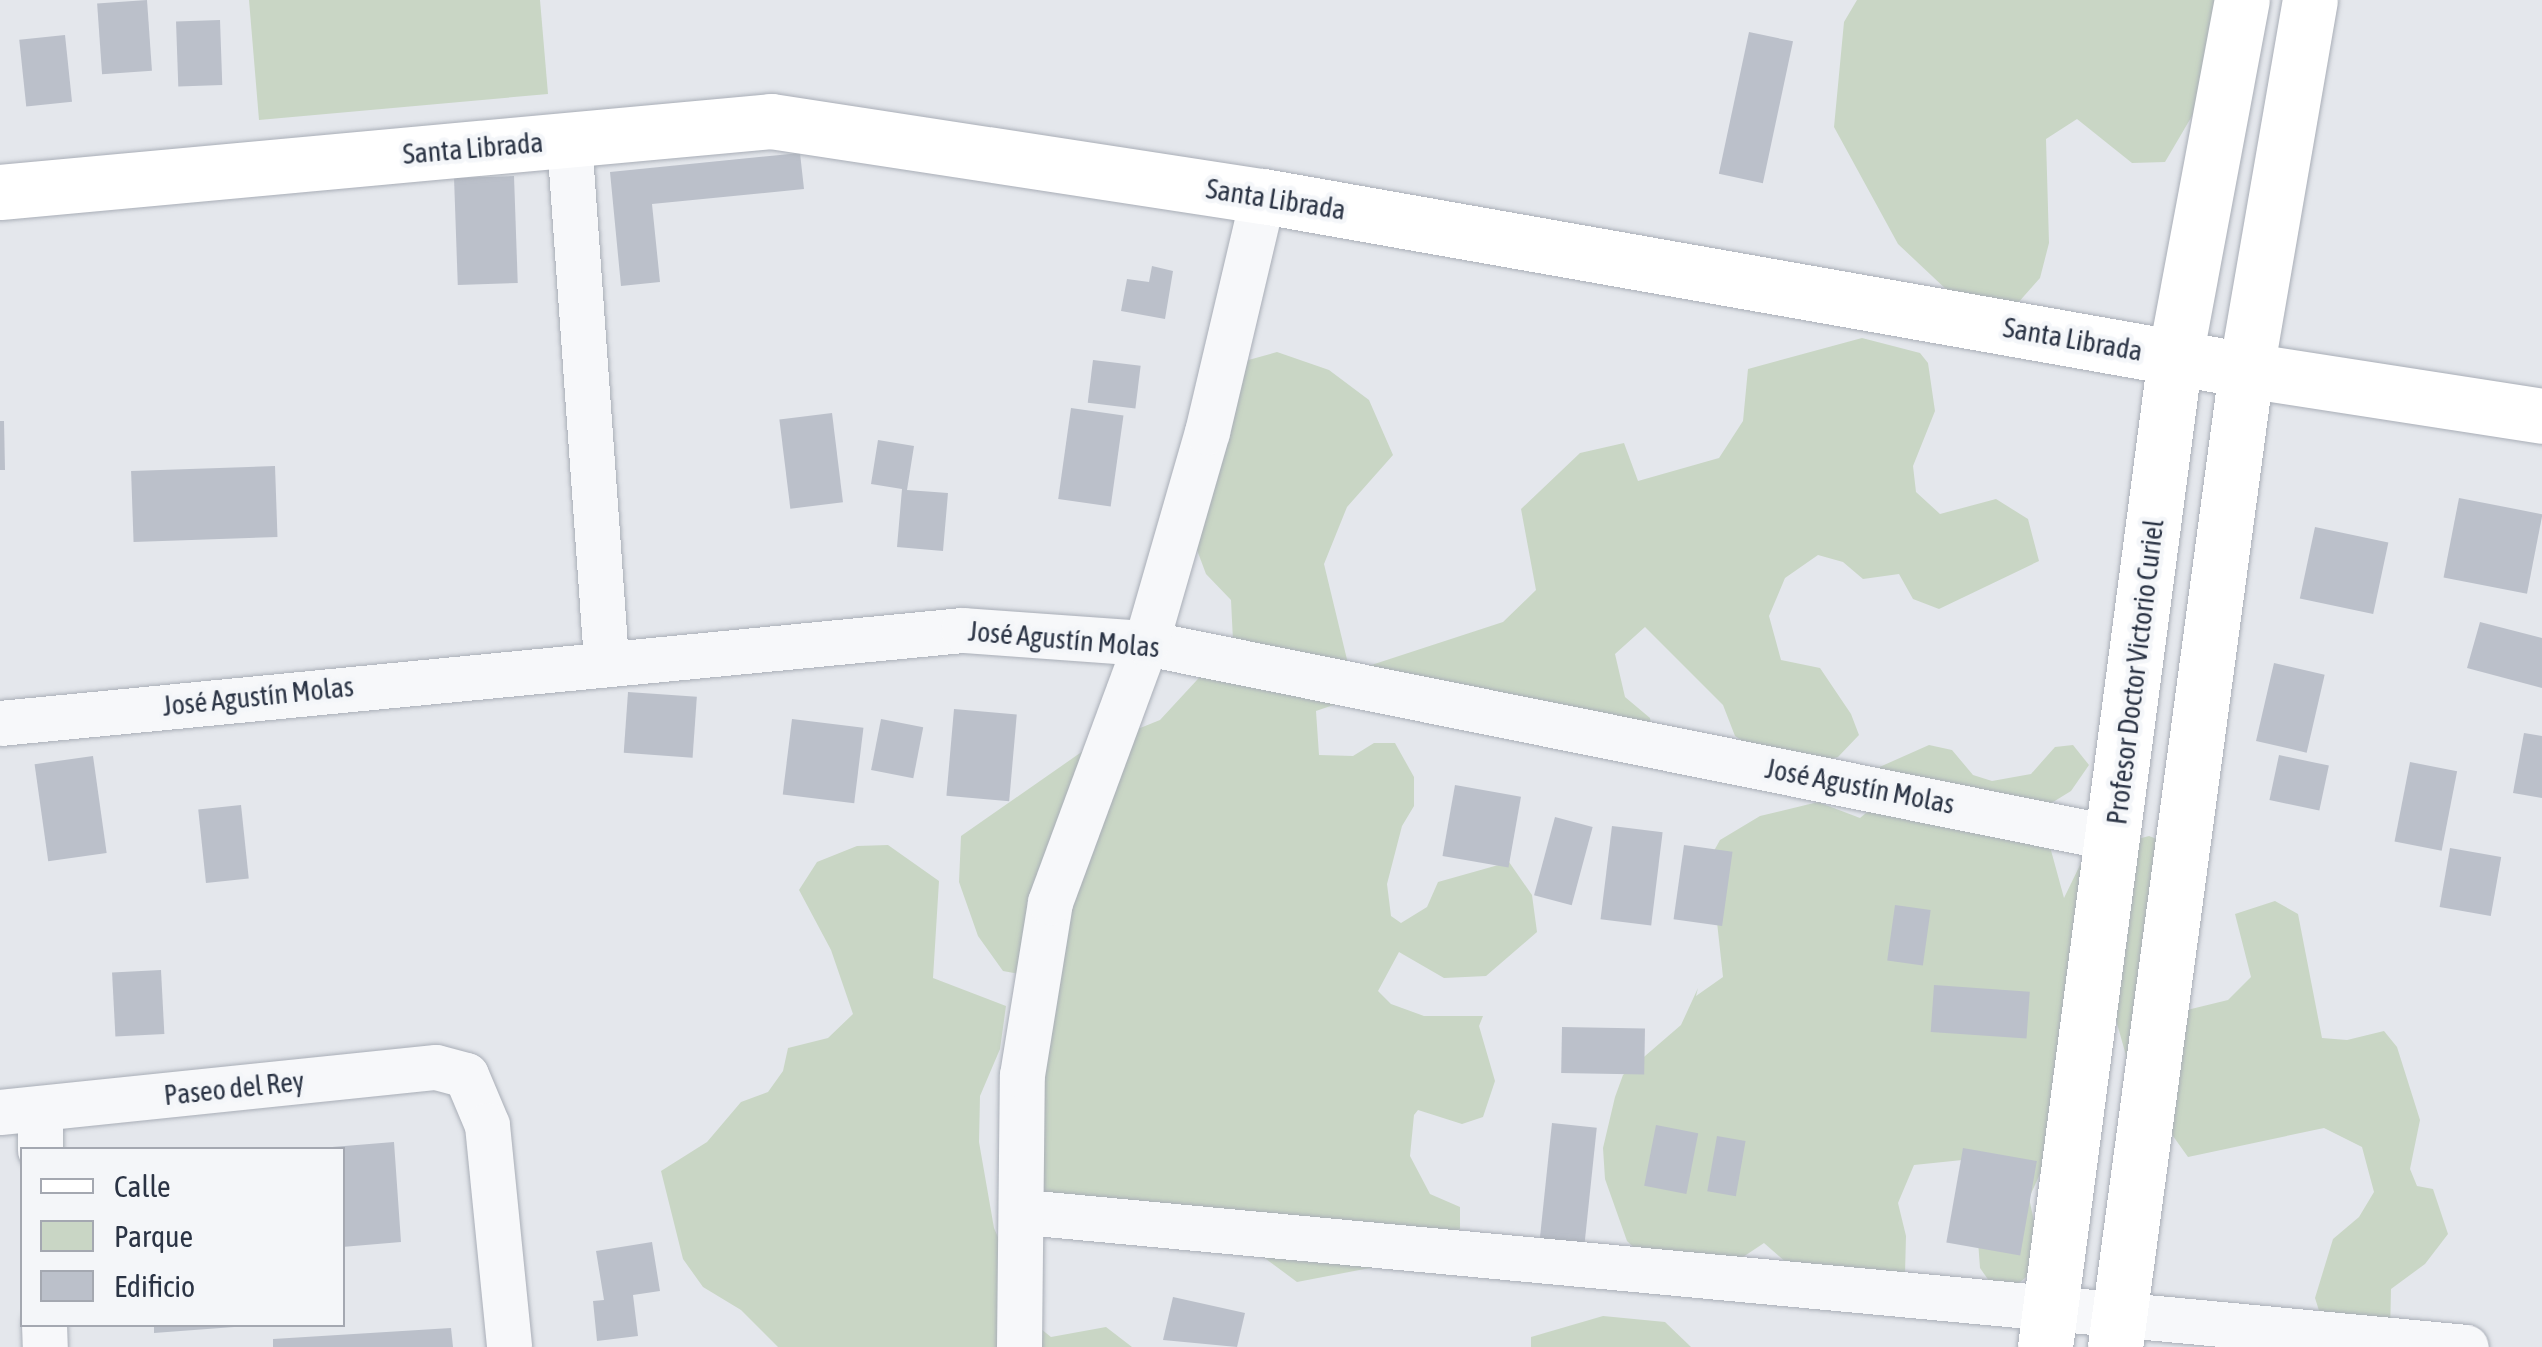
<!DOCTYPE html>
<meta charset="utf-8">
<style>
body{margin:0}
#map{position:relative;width:2542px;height:1347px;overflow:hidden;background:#e4e7ec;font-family:"Asap Condensed",sans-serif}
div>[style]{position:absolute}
.green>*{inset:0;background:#c9d6c5}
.building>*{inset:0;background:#bbc0ca;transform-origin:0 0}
.roads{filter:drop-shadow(0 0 2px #a9aeb7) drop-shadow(0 0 2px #a9aeb7)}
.street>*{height:45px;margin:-22.5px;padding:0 22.5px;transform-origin:22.5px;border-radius:22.5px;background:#f7f8fa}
.secondary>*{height:55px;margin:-27.5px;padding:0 27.5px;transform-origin:27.5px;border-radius:27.5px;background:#fff}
span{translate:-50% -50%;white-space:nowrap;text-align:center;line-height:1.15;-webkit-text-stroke:9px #f4f6f9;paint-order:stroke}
.street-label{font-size:28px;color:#2b3445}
.legend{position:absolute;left:20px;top:1147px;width:325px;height:180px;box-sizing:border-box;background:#f4f6f9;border:2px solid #a4a8b1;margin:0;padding:12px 18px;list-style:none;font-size:30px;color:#2b3445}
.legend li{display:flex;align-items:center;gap:20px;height:50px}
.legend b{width:50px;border:2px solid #a4a8b1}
</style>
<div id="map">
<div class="green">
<i style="clip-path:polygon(249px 0,540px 0,548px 94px,259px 120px)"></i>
<i style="clip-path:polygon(1857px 0,2219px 0,2202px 99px,2165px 162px,2132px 163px,2077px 119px,2046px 139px,2049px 243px,2040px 278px,2017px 304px,1949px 292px,1898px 244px,1834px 127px,1844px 22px)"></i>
<i style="clip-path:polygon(1862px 338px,1920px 353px,1928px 363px,1935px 411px,1913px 466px,1916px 492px,1940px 514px,1996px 499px,2028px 519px,2039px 561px,1939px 609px,1913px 599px,1899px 574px,1863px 579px,1843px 562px,1818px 555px,1785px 578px,1769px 616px,1781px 660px,1820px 668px,1851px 714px,1859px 735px,1838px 757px,1788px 773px,1735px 736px,1723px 705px,1645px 627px,1615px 654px,1625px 697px,1650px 718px,1655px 744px,1368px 693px,1316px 711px,1319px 755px,1353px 756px,1374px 743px,1395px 743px,1414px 777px,1414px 806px,1402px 826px,1387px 884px,1391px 916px,1401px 923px,1427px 907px,1438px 882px,1509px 862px,1532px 895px,1537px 932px,1486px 976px,1444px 978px,1399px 952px,1378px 991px,1391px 1004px,1424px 1016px,1483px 1016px,1479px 1026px,1495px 1081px,1483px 1117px,1462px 1124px,1418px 1110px,1414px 1115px,1410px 1156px,1430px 1194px,1460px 1207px,1460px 1229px,1401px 1262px,1297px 1282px,1254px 1250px,1035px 1196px,1030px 976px,1003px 971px,978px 936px,959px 882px,961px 836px,1083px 751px,1160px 720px,1233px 641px,1231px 600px,1206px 574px,1182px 510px,1234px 364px,1277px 352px,1329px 370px,1369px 400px,1393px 455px,1347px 507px,1324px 564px,1350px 672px,1503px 622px,1536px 590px,1521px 509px,1580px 453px,1624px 443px,1638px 481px,1719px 458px,1743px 421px,1748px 369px)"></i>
<i style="clip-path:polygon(1929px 745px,1952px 750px,1973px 775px,1992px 781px,2031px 774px,2055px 747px,2073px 745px,2089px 765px,2071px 791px,2040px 810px,2064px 898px,2081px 863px,2130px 841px,2149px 836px,2195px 854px,2207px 869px,2193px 909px,2187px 1010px,2228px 1000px,2251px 977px,2235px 914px,2275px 901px,2298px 914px,2322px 1038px,2347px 1040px,2384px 1031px,2397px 1047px,2420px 1120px,2410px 1169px,2417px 1186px,2433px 1189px,2448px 1234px,2425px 1264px,2391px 1289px,2390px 1337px,2327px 1336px,2315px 1298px,2333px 1239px,2359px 1217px,2374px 1192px,2362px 1147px,2324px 1128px,2188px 1157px,2133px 1080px,2114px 1013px,2029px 1198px,2043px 1263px,2001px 1298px,1980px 1268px,1972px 1159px,1914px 1165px,1898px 1203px,1906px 1236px,1905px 1274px,1787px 1263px,1764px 1243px,1704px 1283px,1660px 1273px,1627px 1241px,1605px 1179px,1603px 1148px,1615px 1097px,1623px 1075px,1681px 1025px,1698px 988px,1696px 996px,1723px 977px,1710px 858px,1720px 840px,1760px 816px,1818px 802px,1860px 818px,1877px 804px,1875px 769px)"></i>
<i style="clip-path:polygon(888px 845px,939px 881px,933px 978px,1006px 1006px,1000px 1049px,980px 1096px,979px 1142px,994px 1228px,1036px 1325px,1051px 1337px,1106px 1327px,1132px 1347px,778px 1347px,741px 1310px,703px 1287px,683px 1259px,661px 1171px,707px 1142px,741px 1102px,768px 1092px,783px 1071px,788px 1048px,828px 1038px,853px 1014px,831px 950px,799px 890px,817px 862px,857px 846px)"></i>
<i style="clip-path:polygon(1603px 1316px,1665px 1322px,1691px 1347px,1531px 1347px,1531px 1337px)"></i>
</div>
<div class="building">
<i style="left:147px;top:0;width:71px;height:50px;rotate:86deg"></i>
<i style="left:220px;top:20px;width:65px;height:44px;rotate:88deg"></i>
<i style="left:1749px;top:32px;width:45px;height:145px;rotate:12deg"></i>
<i style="left:65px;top:35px;width:67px;height:46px;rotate:84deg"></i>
<i style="clip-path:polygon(800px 153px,804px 189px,652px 204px,660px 282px,621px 286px,610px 172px)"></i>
<i style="left:514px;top:176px;width:107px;height:60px;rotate:88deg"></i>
<i style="clip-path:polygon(1152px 266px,1173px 271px,1165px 319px,1121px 311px,1127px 279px,1149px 282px)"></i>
<i style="left:1093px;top:360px;width:48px;height:43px;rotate:7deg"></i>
<i style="left:1071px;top:408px;width:53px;height:92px;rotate:8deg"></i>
<i style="left:832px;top:413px;width:90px;height:53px;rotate:83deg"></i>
<i style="clip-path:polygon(0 421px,4px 421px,5px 470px,0 470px)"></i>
<i style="clip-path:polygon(878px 440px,914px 446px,907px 490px,948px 493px,943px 551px,897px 547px,902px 489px,871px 484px)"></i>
<i style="left:275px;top:466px;width:71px;height:144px;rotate:88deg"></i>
<i style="left:2459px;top:498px;width:85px;height:81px;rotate:11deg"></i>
<i style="left:2315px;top:527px;width:75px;height:73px;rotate:12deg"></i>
<i style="clip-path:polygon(2480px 622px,2542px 638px,2542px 688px,2467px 668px)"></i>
<i style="left:2274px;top:663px;width:52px;height:80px;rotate:13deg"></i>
<i style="left:628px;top:692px;width:69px;height:61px;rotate:4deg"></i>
<i style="left:954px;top:709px;width:63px;height:87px;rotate:5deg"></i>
<i style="left:792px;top:719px;width:72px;height:76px;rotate:7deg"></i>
<i style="left:881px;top:719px;width:43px;height:52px;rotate:11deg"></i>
<i style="clip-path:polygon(2524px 733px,2542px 736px,2542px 798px,2513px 793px)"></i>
<i style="left:2279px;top:755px;width:51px;height:46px;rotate:12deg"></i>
<i style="left:93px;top:756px;width:98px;height:59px;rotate:82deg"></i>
<i style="left:2410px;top:762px;width:48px;height:81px;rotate:11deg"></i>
<i style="left:1455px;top:785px;width:67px;height:72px;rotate:10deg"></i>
<i style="left:241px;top:805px;width:74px;height:43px;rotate:84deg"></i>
<i style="left:1555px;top:817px;width:39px;height:81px;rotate:15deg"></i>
<i style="left:1612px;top:826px;width:51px;height:94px;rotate:7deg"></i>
<i style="left:1684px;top:845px;width:49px;height:75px;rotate:8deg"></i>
<i style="left:2450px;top:848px;width:52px;height:60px;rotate:10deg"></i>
<i style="left:1895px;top:905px;width:36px;height:56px;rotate:8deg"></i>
<i style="left:161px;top:970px;width:64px;height:49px;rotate:87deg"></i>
<i style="left:1934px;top:985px;width:96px;height:47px;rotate:4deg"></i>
<i style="left:1562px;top:1027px;width:83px;height:46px;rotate:1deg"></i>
<i style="left:1552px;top:1123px;width:45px;height:124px;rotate:6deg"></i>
<i style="left:1656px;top:1125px;width:43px;height:62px;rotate:11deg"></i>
<i style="left:1717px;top:1136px;width:29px;height:56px;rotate:10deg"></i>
<i style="clip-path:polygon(394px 1142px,401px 1242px,342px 1247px,342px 1150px,332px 1147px)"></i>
<i style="left:1963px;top:1148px;width:75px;height:96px;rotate:10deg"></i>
<i style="clip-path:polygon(652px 1242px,660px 1291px,633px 1295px,638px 1336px,597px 1341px,593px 1301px,604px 1300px,596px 1251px)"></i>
<i style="clip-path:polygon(1173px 1297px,1245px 1313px,1237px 1347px,1163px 1340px)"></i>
<i style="clip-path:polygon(154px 1324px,234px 1324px,234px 1327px,154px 1333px)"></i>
<i style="clip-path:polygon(451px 1328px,453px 1347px,273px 1347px,273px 1339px)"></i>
</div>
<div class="roads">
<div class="street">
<i style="left:569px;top:140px;width:521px;rotate:85.93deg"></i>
<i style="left:0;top:723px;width:967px;rotate:-5.52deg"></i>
<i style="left:963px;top:630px;width:183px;rotate:4.1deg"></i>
<i style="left:1146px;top:643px;width:986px;rotate:11.4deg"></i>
<i style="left:40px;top:1108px;width:42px;rotate:90deg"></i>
<i style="left:0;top:1112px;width:438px;rotate:-5.9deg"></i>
<i style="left:436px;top:1067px;width:31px;rotate:15deg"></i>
<i style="left:466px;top:1075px;width:54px;rotate:67.2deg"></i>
<i style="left:487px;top:1125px;width:223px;rotate:84.3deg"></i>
<i style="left:1025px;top:1212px;width:1447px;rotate:5.35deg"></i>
<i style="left:44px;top:1324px;width:23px;rotate:88deg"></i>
<i style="left:1019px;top:1347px;width:272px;rotate:-89.4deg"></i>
<i style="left:1022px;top:1075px;width:175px;rotate:-80.8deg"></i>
<i style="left:1050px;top:902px;width:276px;rotate:-69.7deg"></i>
<i style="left:1146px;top:643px;width:220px;rotate:-73.9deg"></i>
<i style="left:1207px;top:432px;width:243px;rotate:-76.7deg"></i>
</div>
<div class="secondary">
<i style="left:0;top:192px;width:774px;rotate:-5.26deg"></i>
<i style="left:771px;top:121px;width:498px;rotate:8.7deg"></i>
<i style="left:1263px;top:196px;width:998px;rotate:10.04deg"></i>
<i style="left:2246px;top:370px;width:300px;rotate:8.8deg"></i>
<i style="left:2045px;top:1347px;width:998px;rotate:-82.52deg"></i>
<i style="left:2175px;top:357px;width:363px;rotate:-79.4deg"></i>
<i style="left:2115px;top:1347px;width:986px;rotate:-82.36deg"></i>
<i style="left:2246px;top:370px;width:375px;rotate:-80.2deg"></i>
</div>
</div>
<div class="street-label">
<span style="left:473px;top:148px;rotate:-5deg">Santa Librada</span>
<span style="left:1276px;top:199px;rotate:9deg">Santa Librada</span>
<span style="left:2073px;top:339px;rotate:10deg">Santa Librada</span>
<span style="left:1064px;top:639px;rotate:5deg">José Agustín Molas</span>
<span style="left:2135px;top:672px;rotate:-83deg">Profesor Doctor Victorio Curiel</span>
<span style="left:258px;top:696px;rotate:-6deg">José Agustín Molas</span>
<span style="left:1860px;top:786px;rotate:11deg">José Agustín Molas</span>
<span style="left:234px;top:1088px;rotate:-6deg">Paseo del Rey</span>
</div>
<ul class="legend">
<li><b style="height:12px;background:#fff"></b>Calle</li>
<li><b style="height:28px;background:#c9d6c5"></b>Parque</li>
<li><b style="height:28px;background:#bbc0ca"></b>Edificio</li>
</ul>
</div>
